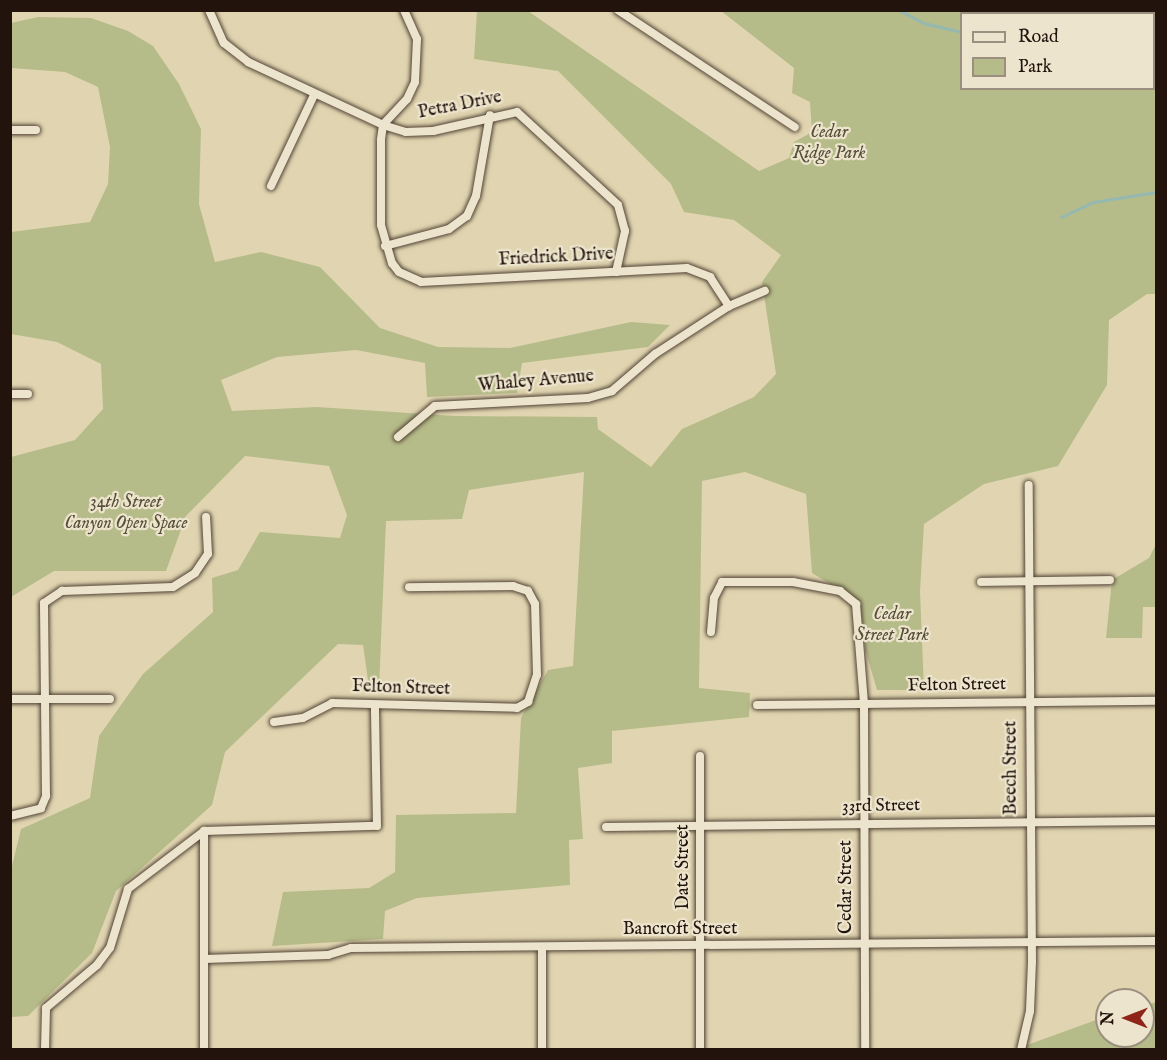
<!DOCTYPE html>
<style>
body{margin:0}
#map{position:relative;width:1167px;height:1060px;overflow:hidden;background:#e1d5b1;font-family:"IM FELL English",serif}
div>[style]{position:absolute}
.green>*{inset:0;background:#b6bc89}
.stream>*{height:3px;margin:-1.5px;padding:0 1.5px;transform-origin:1.5px;border-radius:1.5px;background:#95b8b1}
.roads{filter:drop-shadow(0 0 2px #524436) drop-shadow(0 0 2px #524436)}
.minor>*{height:8px;margin:-4px;padding:0 4px;transform-origin:4px;border-radius:4px;background:#ece4cc}
span{translate:-50% -50%;white-space:nowrap;text-align:center;line-height:1.15;-webkit-text-stroke:4.5px #ece4cc;paint-order:stroke}
.street-label{font-size:18px;color:#22130d}
.park-label{font-size:18px;color:#564e38;font-style:italic}
.frame{position:absolute;inset:0;border:12px solid #22130d;pointer-events:none}
.legend{position:absolute;left:960px;top:12px;width:195px;height:78px;box-sizing:border-box;background:#ece4cc;border:2px solid #9b9080;margin:0;padding:8px 10px;list-style:none;font-size:18px;color:#22130d}
.legend li{display:flex;align-items:center;gap:12px;height:30px}
.legend b{width:30px;border:2px solid #9b9080}
.north{position:absolute;left:1095px;top:988px;width:60px;height:60px;box-sizing:border-box;background:#ece4cc;border:2px solid #9b9080;border-radius:50%;rotate:270deg;font-size:16px;font-weight:700;line-height:24px;text-align:center;color:#22130d}
.north::after{content:'';display:block;margin:auto;width:21px;height:27px;background:#8f2418;clip-path:polygon(50% 0,100% 100%,50% 72%,0 100%)}
</style>
<div id="map">
<div class="green">
<i style="clip-path:polygon(1139px 10px,1149px 13px,962px 14px,962px 88px,1154px 88px,1156px 16px,1156px 294px,1147px 294px,1109px 320px,1107px 385px,1058px 466px,984px 484px,924px 524px,920px 591px,924px 690px,877px 690px,865px 649px,860px 602px,812px 573px,806px 494px,745px 472px,702px 481px,699px 688px,750px 693px,749px 717px,612px 731px,612px 763px,578px 768px,583px 839px,569px 840px,570px 885px,417px 898px,385px 911px,383px 939px,272px 946px,283px 892px,369px 888px,395px 872px,396px 815px,516px 813px,521px 718px,548px 670px,573px 666px,584px 472px,469px 490px,462px 519px,386px 521px,379px 689px,369px 687px,363px 645px,338px 644px,225px 752px,212px 805px,116px 891px,92px 953px,28px 1016px,11px 1017px,11px 870px,21px 829px,90px 798px,99px 736px,143px 674px,213px 612px,212px 578px,238px 570px,260px 532px,340px 538px,347px 515px,329px 466px,245px 456px,186px 516px,166px 571px,54px 571px,11px 597px,11px 457px,75px 440px,103px 409px,101px 364px,57px 342px,11px 334px,11px 232px,90px 222px,108px 184px,110px 147px,98px 87px,65px 72px,11px 68px,11px 23px,38px 17px,91px 18px,128px 31px,153px 46px,179px 84px,201px 129px,199px 204px,215px 262px,261px 252px,320px 267px,380px 328px,438px 347px,510px 348px,631px 322px,670px 325px,648px 347px,522px 363px,517px 393px,427px 397px,425px 363px,356px 350px,277px 357px,221px 380px,232px 411px,317px 407px,455px 416px,597px 417px,598px 429px,651px 467px,682px 429px,754px 397px,776px 374px,762px 282px,781px 255px,734px 220px,684px 212px,671px 184px,558px 71px,474px 59px,477px 11px,528px 11px,759px 171px,789px 158px,794px 142px,812px 132px,810px 102px,792px 93px,794px 68px,721px 11px)"></i>
<i style="clip-path:polygon(1156px 544px,1156px 607px,1143px 607px,1142px 638px,1106px 638px,1112px 580px,1149px 558px)"></i>
<i style="clip-path:polygon(1156px 1002px,1156px 1049px,1013px 1050px,1107px 1016px,1107px 1036px,1143px 1036px,1143px 1006px)"></i>
</div>
<div class="stream">
<i style="left:899px;top:10px;width:27px;rotate:28deg"></i>
<i style="left:923px;top:23px;width:40px;rotate:13deg"></i>
<i style="left:1154px;top:28px;width:2px;rotate:27deg"></i>
<i style="left:1061px;top:217px;width:35px;rotate:-25deg"></i>
<i style="left:1093px;top:202px;width:64px;rotate:-9deg"></i>
</div>
<div class="roads">
<div class="minor">
<i style="left:209px;top:10px;width:36px;rotate:66deg"></i>
<i style="left:224px;top:43px;width:31px;rotate:38deg"></i>
<i style="left:248px;top:62px;width:149px;rotate:25deg"></i>
<i style="left:383px;top:125px;width:24px;rotate:17deg"></i>
<i style="left:406px;top:132px;width:27px;rotate:-2deg"></i>
<i style="left:433px;top:131px;width:86px;rotate:-12.7deg"></i>
<i style="left:517px;top:112px;width:137px;rotate:42.6deg"></i>
<i style="left:618px;top:205px;width:27px;rotate:75deg"></i>
<i style="left:625px;top:231px;width:42px;rotate:102.4deg"></i>
<i style="left:404px;top:10px;width:32px;rotate:66deg"></i>
<i style="left:417px;top:39px;width:43px;rotate:92.7deg"></i>
<i style="left:415px;top:82px;width:19px;rotate:115deg"></i>
<i style="left:407px;top:99px;width:35px;rotate:133deg"></i>
<i style="left:383px;top:125px;width:15px;rotate:98deg"></i>
<i style="left:381px;top:140px;width:85px;rotate:90deg"></i>
<i style="left:381px;top:225px;width:40px;rotate:74deg"></i>
<i style="left:392px;top:263px;width:11px;rotate:52deg"></i>
<i style="left:399px;top:272px;width:24px;rotate:24deg"></i>
<i style="left:421px;top:282px;width:266px;rotate:-3deg"></i>
<i style="left:687px;top:268px;width:25px;rotate:21deg"></i>
<i style="left:710px;top:277px;width:35px;rotate:57deg"></i>
<i style="left:618px;top:10px;width:212px;rotate:33.5deg"></i>
<i style="left:10px;top:130px;width:26px"></i>
<i style="left:271px;top:186px;width:101px;rotate:-64.7deg"></i>
<i style="left:385px;top:246px;width:66px;rotate:-14.9deg"></i>
<i style="left:449px;top:229px;width:22px;rotate:-36deg"></i>
<i style="left:467px;top:216px;width:22px;rotate:-66deg"></i>
<i style="left:476px;top:196px;width:82px;rotate:-80.2deg"></i>
<i style="left:10px;top:394px;width:18px"></i>
<i style="left:398px;top:437px;width:48px;rotate:-40deg"></i>
<i style="left:435px;top:406px;width:153px;rotate:-3deg"></i>
<i style="left:588px;top:398px;width:25px;rotate:-16deg"></i>
<i style="left:612px;top:391px;width:57px;rotate:-40.7deg"></i>
<i style="left:655px;top:354px;width:88px;rotate:-33deg"></i>
<i style="left:729px;top:306px;width:39px;rotate:-23deg"></i>
<i style="left:981px;top:582px;width:129px;rotate:-0.9deg"></i>
<i style="left:711px;top:632px;width:34px;rotate:-85deg"></i>
<i style="left:714px;top:598px;width:18px;rotate:-63deg"></i>
<i style="left:722px;top:582px;width:71px"></i>
<i style="left:793px;top:582px;width:48px;rotate:10.8deg"></i>
<i style="left:840px;top:591px;width:21px;rotate:39deg"></i>
<i style="left:856px;top:604px;width:100px;rotate:85.4deg"></i>
<i style="left:864px;top:704px;width:346px;rotate:89.8deg"></i>
<i style="left:10px;top:699px;width:100px"></i>
<i style="left:757px;top:705px;width:399px;rotate:-0.6deg"></i>
<i style="left:274px;top:722px;width:29px;rotate:-8deg"></i>
<i style="left:303px;top:718px;width:33px;rotate:-27deg"></i>
<i style="left:332px;top:703px;width:185px;rotate:1.5deg"></i>
<i style="left:517px;top:708px;width:13px;rotate:-29deg"></i>
<i style="left:528px;top:702px;width:28px;rotate:-72deg"></i>
<i style="left:537px;top:675px;width:71px;rotate:-91.6deg"></i>
<i style="left:535px;top:604px;width:15px;rotate:-118deg"></i>
<i style="left:528px;top:591px;width:16px;rotate:-162deg"></i>
<i style="left:513px;top:586px;width:104px;rotate:179.4deg"></i>
<i style="left:700px;top:756px;width:294px;rotate:90deg"></i>
<i style="left:10px;top:816px;width:32px;rotate:-14deg"></i>
<i style="left:41px;top:808px;width:13px;rotate:-67deg"></i>
<i style="left:46px;top:796px;width:193px;rotate:-90.6deg"></i>
<i style="left:44px;top:603px;width:22px;rotate:-34deg"></i>
<i style="left:62px;top:591px;width:111px;rotate:-2.1deg"></i>
<i style="left:173px;top:587px;width:26px;rotate:-32deg"></i>
<i style="left:195px;top:573px;width:23px;rotate:-56deg"></i>
<i style="left:208px;top:554px;width:37px;rotate:-93deg"></i>
<i style="left:606px;top:827px;width:550px;rotate:-0.63deg"></i>
<i style="left:204px;top:831px;width:173px;rotate:-1.7deg"></i>
<i style="left:377px;top:826px;width:119px;rotate:-91deg"></i>
<i style="left:542px;top:947px;width:103px;rotate:90deg"></i>
<i style="left:204px;top:959px;width:124px;rotate:-1.8deg"></i>
<i style="left:328px;top:955px;width:24px;rotate:-17deg"></i>
<i style="left:351px;top:948px;width:805px;rotate:-0.5deg"></i>
<i style="left:45px;top:1050px;width:42px;rotate:-88.6deg"></i>
<i style="left:46px;top:1008px;width:67px;rotate:-40.1deg"></i>
<i style="left:97px;top:965px;width:21px;rotate:-53deg"></i>
<i style="left:110px;top:948px;width:62px;rotate:-73deg"></i>
<i style="left:128px;top:889px;width:96px;rotate:-37.3deg"></i>
<i style="left:204px;top:1050px;width:219px;rotate:-90deg"></i>
<i style="left:1021px;top:1050px;width:40px;rotate:-77deg"></i>
<i style="left:1030px;top:1011px;width:49px;rotate:-87.7deg"></i>
<i style="left:1032px;top:962px;width:477px;rotate:-90.4deg"></i>
</div>
</div>
<div class="street-label">
<span style="left:460px;top:106px;rotate:-11deg">Petra Drive</span>
<span style="left:556px;top:258px;rotate:-3deg">Friedrick Drive</span>
<span style="left:536px;top:382px;rotate:-5deg">Whaley Avenue</span>
<span style="left:957px;top:686px;rotate:-1deg">Felton Street</span>
<span style="left:401px;top:689px;rotate:2deg">Felton Street</span>
<span style="left:1012px;top:768px;rotate:-90deg">Beech Street</span>
<span style="left:881px;top:807px;rotate:-1deg">33rd Street</span>
<span style="left:684px;top:867px;rotate:-90deg">Date Street</span>
<span style="left:847px;top:887px;rotate:-90deg">Cedar Street</span>
<span style="left:680px;top:930px">Bancroft Street</span>
</div>
<div class="park-label">
<span style="left:829px;top:144px">Cedar<br>Ridge Park</span>
<span style="left:126px;top:514px">34th Street<br>Canyon Open Space</span>
<span style="left:892px;top:626px">Cedar<br>Street Park</span>
</div>
<div class="frame"></div>
<ul class="legend">
<li><b style="height:8px;background:#ece4cc"></b>Road</li>
<li><b style="height:16px;background:#b6bc89"></b>Park</li>
</ul>
<div class="north">N</div>
</div>
